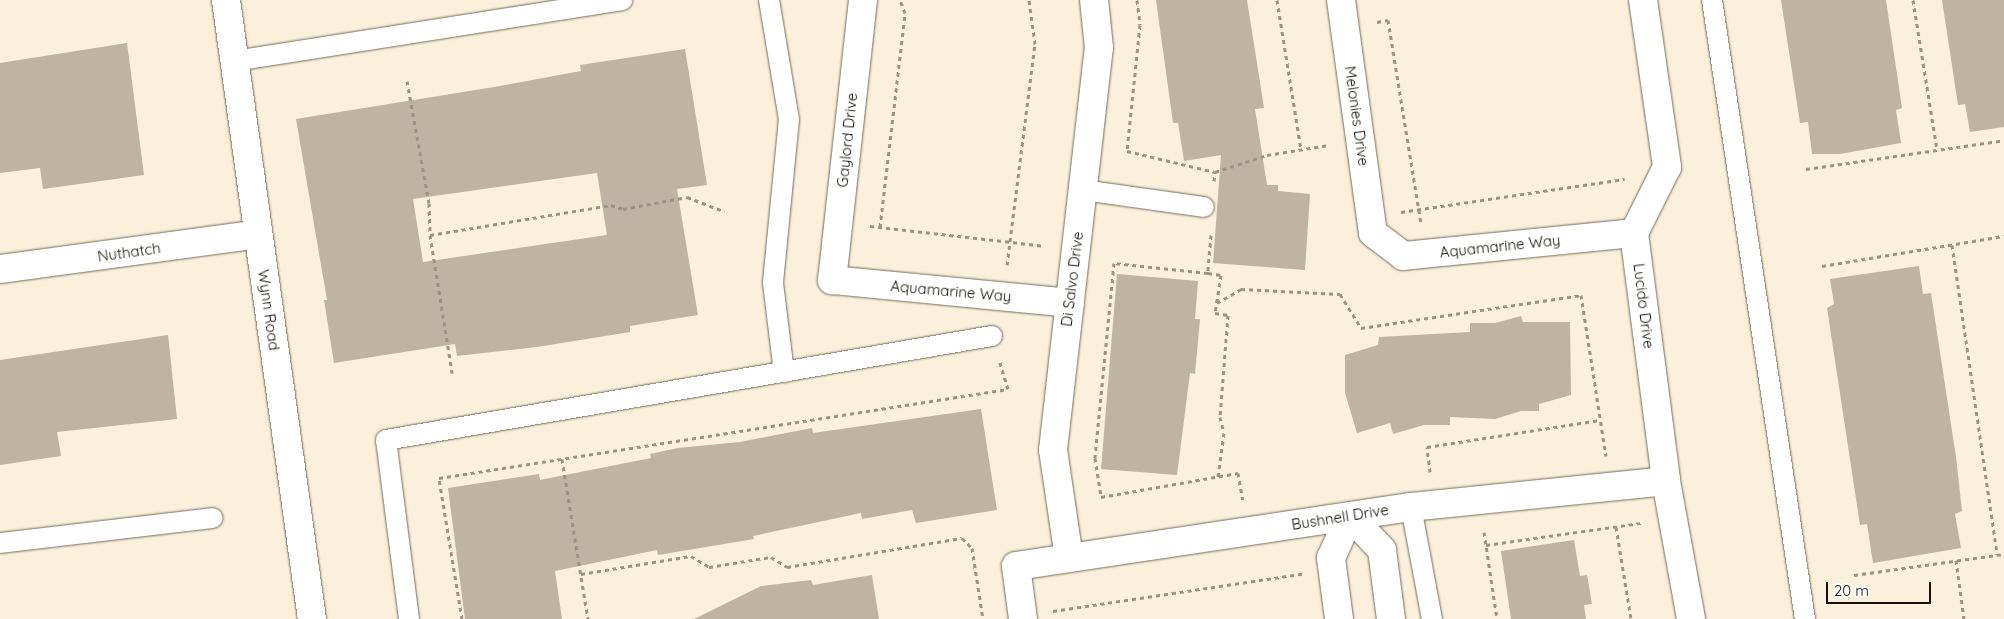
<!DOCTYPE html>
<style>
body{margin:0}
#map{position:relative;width:2004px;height:619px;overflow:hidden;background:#faf0dc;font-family:Quicksand,sans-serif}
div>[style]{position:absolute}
.building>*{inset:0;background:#bdb4a1}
.path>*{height:3px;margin-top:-1.5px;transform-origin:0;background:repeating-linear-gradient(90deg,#9b9485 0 4px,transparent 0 8px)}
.roads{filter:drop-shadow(0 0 1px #746b5a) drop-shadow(0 0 1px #746b5a)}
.service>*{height:20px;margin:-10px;padding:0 10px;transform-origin:10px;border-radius:10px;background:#fff}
.minor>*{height:28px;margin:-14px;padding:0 14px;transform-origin:14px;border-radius:14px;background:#fff}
.tertiary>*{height:28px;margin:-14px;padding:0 14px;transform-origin:14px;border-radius:14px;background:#fff}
span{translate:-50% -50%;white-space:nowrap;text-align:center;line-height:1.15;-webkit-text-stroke:4px #fefefe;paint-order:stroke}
.street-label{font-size:15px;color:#131009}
.scale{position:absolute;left:1826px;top:582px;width:105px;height:22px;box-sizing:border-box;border:2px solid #131009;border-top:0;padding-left:6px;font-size:15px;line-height:18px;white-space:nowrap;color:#131009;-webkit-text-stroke:4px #fefefe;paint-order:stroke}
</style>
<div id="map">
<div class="building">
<i style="clip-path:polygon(1156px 0,1247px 0,1264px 108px,1255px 109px,1267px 185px,1278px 185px,1278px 191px,1310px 194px,1305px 270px,1213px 263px,1221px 155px,1184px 161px,1178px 123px,1173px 123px)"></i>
<i style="clip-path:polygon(1781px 0,1886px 0,1902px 108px,1896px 110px,1901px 143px,1840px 154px,1812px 154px,1808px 122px,1800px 123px)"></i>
<i style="clip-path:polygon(1942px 0,2004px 0,2004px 127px,1970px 132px,1965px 104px,1958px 105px)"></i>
<i style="clip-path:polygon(127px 43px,144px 175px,43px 189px,40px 168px,0 173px,0 63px)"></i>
<i style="clip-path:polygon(evenodd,685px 49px,707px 185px,677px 189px,698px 315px,630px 326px,630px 332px,537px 347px,457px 356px,455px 344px,334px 363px,324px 300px,327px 300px,296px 119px,494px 87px,581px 71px,580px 65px,685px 49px,597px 173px,607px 235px,423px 262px,413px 199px,597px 173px)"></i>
<i style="clip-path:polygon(1919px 266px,1923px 294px,1931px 293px,1956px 457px,1962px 511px,1955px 514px,1961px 548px,1873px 563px,1867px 524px,1860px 525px,1827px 308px,1834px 304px,1830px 279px)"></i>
<i style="clip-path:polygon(1117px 274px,1198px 281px,1195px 319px,1200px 319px,1195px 374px,1190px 373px,1177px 475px,1101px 469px)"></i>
<i style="clip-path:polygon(1521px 316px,1523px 322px,1570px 322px,1571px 395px,1539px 404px,1539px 411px,1521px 411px,1495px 419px,1450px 417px,1450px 425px,1424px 425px,1393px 434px,1390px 423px,1357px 433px,1345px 393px,1345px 355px,1378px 345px,1379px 337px,1470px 332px,1470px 323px,1495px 323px)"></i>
<i style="clip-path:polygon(168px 335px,177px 419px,57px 432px,61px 456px,0 465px,0 360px)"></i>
<i style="clip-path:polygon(981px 409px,997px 510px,916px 523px,912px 510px,862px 519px,861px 513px,753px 536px,754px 539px,658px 555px,657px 550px,555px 571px,562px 619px,465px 619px,448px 488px,539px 474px,540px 480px,651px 458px,650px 454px,678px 448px,740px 442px,812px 428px,813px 433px)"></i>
<i style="clip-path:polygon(1574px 540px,1580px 576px,1587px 575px,1592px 604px,1584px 605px,1586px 619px,1511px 619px,1501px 551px)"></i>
<i style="clip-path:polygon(872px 575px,879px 619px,694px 619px,761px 586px,811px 580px,813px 585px)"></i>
</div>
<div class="path">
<i style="left:1137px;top:0;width:25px;rotate:83deg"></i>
<i style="left:1140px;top:25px;width:127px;rotate:95.9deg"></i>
<i style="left:1127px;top:151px;width:90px;rotate:13.4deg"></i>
<i style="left:1215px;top:172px;width:55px;rotate:-18.1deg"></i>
<i style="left:1267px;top:155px;width:63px;rotate:-9.2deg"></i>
<i style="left:1277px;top:0;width:152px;rotate:80.9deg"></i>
<i style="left:1913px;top:0;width:152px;rotate:80.9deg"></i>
<i style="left:1377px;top:22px;width:11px;rotate:-10deg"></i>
<i style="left:1388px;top:20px;width:206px;rotate:80.8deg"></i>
<i style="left:407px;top:81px;width:124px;rotate:79.8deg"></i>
<i style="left:429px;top:203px;width:32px;rotate:88deg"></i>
<i style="left:430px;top:235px;width:140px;rotate:80.9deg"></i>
<i style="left:1806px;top:169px;width:200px;rotate:-8.3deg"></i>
<i style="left:1214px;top:181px;width:9px;rotate:-84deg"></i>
<i style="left:1401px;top:212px;width:226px;rotate:-8.4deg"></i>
<i style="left:870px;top:226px;width:176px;rotate:6.5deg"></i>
<i style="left:880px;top:227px;width:215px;rotate:-83.3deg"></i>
<i style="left:905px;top:13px;width:14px;rotate:-111deg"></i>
<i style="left:430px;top:235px;width:183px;rotate:-9.4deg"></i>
<i style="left:611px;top:205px;width:13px;rotate:18deg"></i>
<i style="left:623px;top:209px;width:65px;rotate:-10.6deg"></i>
<i style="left:687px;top:197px;width:40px;rotate:21deg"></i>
<i style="left:1211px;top:235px;width:38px;rotate:95deg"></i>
<i style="left:1208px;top:273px;width:95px;rotate:-173.9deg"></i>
<i style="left:1114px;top:263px;width:196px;rotate:95.6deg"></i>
<i style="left:1095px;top:458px;width:39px;rotate:81deg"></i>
<i style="left:1101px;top:497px;width:139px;rotate:-9.9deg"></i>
<i style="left:1238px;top:473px;width:27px;rotate:80deg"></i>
<i style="left:1952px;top:245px;width:313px;rotate:81.7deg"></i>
<i style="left:1007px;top:265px;width:223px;rotate:-82.8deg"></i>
<i style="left:1035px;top:44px;width:44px;rotate:-97.8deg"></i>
<i style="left:1822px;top:266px;width:184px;rotate:-9.4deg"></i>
<i style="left:1208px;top:273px;width:13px;rotate:9deg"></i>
<i style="left:1221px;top:275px;width:38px;rotate:99deg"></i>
<i style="left:1215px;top:313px;width:13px;rotate:9deg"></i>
<i style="left:1228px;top:315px;width:102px;rotate:94.5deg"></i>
<i style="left:1220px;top:417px;width:16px;rotate:76deg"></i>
<i style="left:1224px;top:433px;width:44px;rotate:97.8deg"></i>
<i style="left:1217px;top:303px;width:28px;rotate:-30deg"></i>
<i style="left:1241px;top:289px;width:99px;rotate:2.9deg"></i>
<i style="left:1340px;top:294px;width:40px;rotate:58deg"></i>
<i style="left:1361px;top:328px;width:222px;rotate:-8.5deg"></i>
<i style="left:1581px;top:295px;width:163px;rotate:81.2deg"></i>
<i style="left:562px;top:459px;width:162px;rotate:80.8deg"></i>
<i style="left:1430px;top:472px;width:25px;rotate:-97deg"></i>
<i style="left:1427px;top:447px;width:175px;rotate:-8.9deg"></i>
<i style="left:1616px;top:527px;width:93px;rotate:80.7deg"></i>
<i style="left:1484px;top:532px;width:88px;rotate:81.5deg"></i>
<i style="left:1486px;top:545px;width:157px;rotate:-8.1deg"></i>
<i style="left:1956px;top:560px;width:60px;rotate:82.3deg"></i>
<i style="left:581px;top:574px;width:111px;rotate:-9.3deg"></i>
<i style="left:691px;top:556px;width:21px;rotate:31deg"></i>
<i style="left:709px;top:567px;width:63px;rotate:-9.2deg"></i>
<i style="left:771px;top:557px;width:19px;rotate:32deg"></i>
<i style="left:787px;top:567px;width:177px;rotate:-9.4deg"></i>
<i style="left:962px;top:538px;width:14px;rotate:45deg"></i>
<i style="left:972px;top:548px;width:72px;rotate:81.2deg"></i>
<i style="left:1854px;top:575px;width:151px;rotate:-8deg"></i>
<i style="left:1053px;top:611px;width:252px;rotate:-8.5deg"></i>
<i style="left:462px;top:619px;width:143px;rotate:-99.3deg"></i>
<i style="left:439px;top:478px;width:576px;rotate:-8.89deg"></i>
<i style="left:1008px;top:389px;width:28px;rotate:-107deg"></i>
</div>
<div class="roads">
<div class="service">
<i style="left:769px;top:0;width:121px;rotate:80.5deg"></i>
<i style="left:789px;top:119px;width:165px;rotate:95.6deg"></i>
<i style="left:773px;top:283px;width:90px;rotate:83deg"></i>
<i style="left:1712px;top:0;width:626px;rotate:81.46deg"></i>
<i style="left:234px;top:61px;width:393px;rotate:-8.9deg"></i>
<i style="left:1083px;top:190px;width:122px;rotate:8deg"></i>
<i style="left:1411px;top:507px;width:114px;rotate:79.4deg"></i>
<i style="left:0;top:543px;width:214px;rotate:-6.7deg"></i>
<i style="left:409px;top:619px;width:180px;rotate:-97.3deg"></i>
<i style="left:386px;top:440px;width:615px;rotate:-9.74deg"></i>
</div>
<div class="minor">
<i style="left:863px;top:0;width:282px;rotate:96.3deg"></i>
<i style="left:832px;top:280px;width:239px;rotate:5.5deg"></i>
<i style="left:1341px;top:0;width:235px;rotate:82.2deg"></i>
<i style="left:1373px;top:233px;width:38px;rotate:37deg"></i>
<i style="left:1403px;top:256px;width:232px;rotate:-5.7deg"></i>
<i style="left:1643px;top:0;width:169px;rotate:81.8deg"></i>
<i style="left:1667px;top:167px;width:74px;rotate:116.6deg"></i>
<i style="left:1634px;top:233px;width:250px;rotate:82.6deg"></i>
<i style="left:1666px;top:481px;width:140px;rotate:79.7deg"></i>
<i style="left:0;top:269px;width:260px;rotate:-7.7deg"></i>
<i style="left:1069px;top:558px;width:109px;rotate:-98.4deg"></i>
<i style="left:1053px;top:450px;width:405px;rotate:-83.5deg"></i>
<i style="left:1099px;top:48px;width:48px;rotate:-95.9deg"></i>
<i style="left:1023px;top:619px;width:53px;rotate:-97.5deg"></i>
<i style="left:1016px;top:566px;width:399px;rotate:-8.5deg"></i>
<i style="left:1411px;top:507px;width:256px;rotate:-5.8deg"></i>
<i style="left:1339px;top:619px;width:62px;rotate:-97.5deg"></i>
<i style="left:1331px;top:558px;width:46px;rotate:-65.7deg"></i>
<i style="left:1350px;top:516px;width:47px;rotate:46.7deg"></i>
<i style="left:1382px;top:550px;width:70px;rotate:82.6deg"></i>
</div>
<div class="tertiary">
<i style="left:226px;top:0;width:625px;rotate:82.09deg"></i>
</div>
</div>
<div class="street-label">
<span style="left:1357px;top:116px;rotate:82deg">Melonies Drive</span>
<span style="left:847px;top:140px;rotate:-84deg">Gaylord Drive</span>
<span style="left:1500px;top:246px;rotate:-6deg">Aquamarine Way</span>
<span style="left:129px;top:252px;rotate:-8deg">Nuthatch</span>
<span style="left:1072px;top:279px;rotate:-83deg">Di Salvo Drive</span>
<span style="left:951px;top:291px;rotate:5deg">Aquamarine Way</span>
<span style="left:1644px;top:306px;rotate:83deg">Lucido Drive</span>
<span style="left:269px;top:310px;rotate:82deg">Wynn Road</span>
<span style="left:1340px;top:517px;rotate:-9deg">Bushnell Drive</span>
</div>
<div class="scale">20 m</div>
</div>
